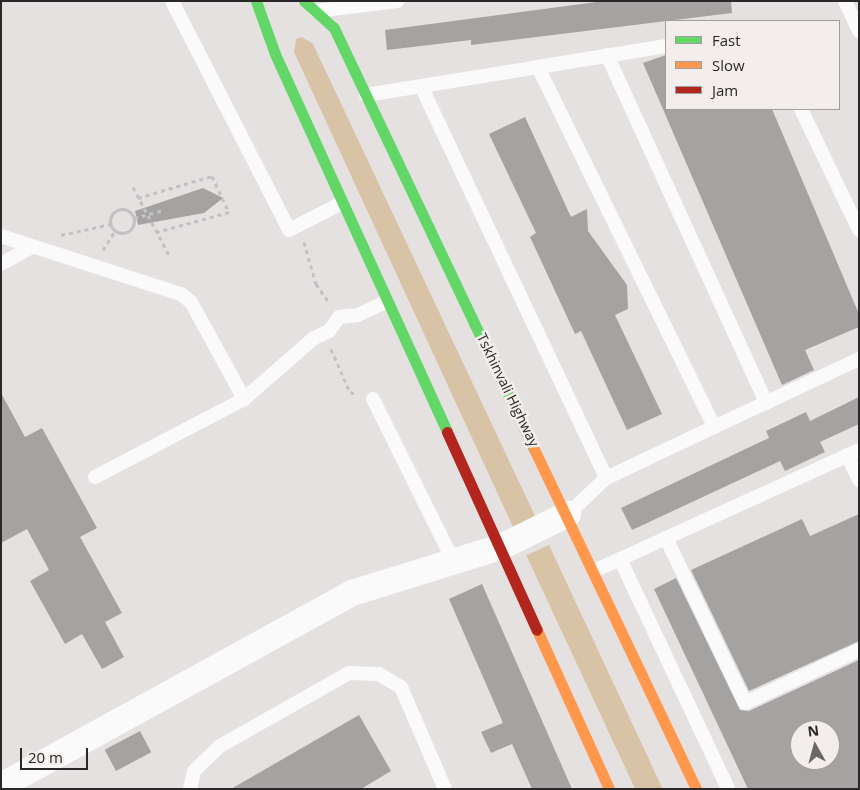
<!DOCTYPE html>
<style>
body{margin:0}
#map{position:relative;width:860px;height:790px;overflow:hidden;background:#e4e1e0;font-family:"Open Sans",sans-serif}
div>[style]{position:absolute}
.green>*{inset:0;background:#d9c3a6;transform-origin:0 0}
.building>*{inset:0;background:#a5a3a2;transform-origin:0 0}
.path>*{height:3px;margin-top:-1.5px;transform-origin:0;background:repeating-linear-gradient(90deg,#c3c2c2 0 4px,transparent 0 8px)}
.path>.ring{margin:-1.5px;padding:0;box-sizing:content-box;background:none;border:3px solid #c3c2c2;border-radius:50%}
.lane>*{height:14px;margin:-7px;padding:0 7px;transform-origin:7px;border-radius:7px;background:#fbfafa}
.street>*{height:26px;margin:-13px;padding:0 13px;transform-origin:13px;border-radius:13px;background:#fbfafa}
.fast>*{height:11px;margin:-5.5px;padding:0 5.5px;transform-origin:5.5px;border-radius:5.5px;background:#63d668}
.slow>*{height:11px;margin:-5.5px;padding:0 5.5px;transform-origin:5.5px;border-radius:5.5px;background:#ff974d}
.jam>*{height:11px;margin:-5.5px;padding:0 5.5px;transform-origin:5.5px;border-radius:5.5px;background:#b3261e}
span{translate:-50% -50%;white-space:nowrap;text-align:center;line-height:1.15;-webkit-text-stroke:5px #f3edec;paint-order:stroke}
.street-label{font-size:14px;color:#292727}
.frame{position:absolute;inset:0;border:2px solid #292727;pointer-events:none}
.legend{position:absolute;left:665px;top:20px;width:175px;height:90px;box-sizing:border-box;background:#f3edec;border:1px solid #a29e9d;margin:0;padding:6px 9px;list-style:none;font-size:15px;color:#292727}
.legend li{display:flex;align-items:center;gap:10px;height:25px}
.legend b{width:25px;border:1px solid #a29e9d}
.north{position:absolute;left:790px;top:720px;width:50px;height:50px;box-sizing:border-box;background:#f3edec;border:1px solid #a29e9d;border-radius:50%;rotate:353deg;font-size:14px;font-weight:700;line-height:20px;text-align:center;color:#292727}
.north::after{content:'';display:block;margin:auto;width:18px;height:22px;background:#6a6868;clip-path:polygon(50% 0,100% 100%,50% 72%,0 100%)}
.scale{position:absolute;left:20px;top:748px;width:68px;height:22px;box-sizing:border-box;border:2px solid #292727;border-top:0;padding-left:6px;font-size:15px;line-height:18px;white-space:nowrap;color:#292727;-webkit-text-stroke:4px #f3edec;paint-order:stroke}
</style>
<div id="map">
<div class="green">
<i style="clip-path:polygon(302px 37px,313px 44px,536px 518px,514px 529px,294px 52px,296px 39px)"></i>
<i style="left:549px;top:545px;width:270px;height:25px;rotate:65deg"></i>
</div>
<div class="building">
<i style="clip-path:polygon(604px 1px,731px 1px,732px 13px,471px 45px,471px 40px,387px 50px,385px 30px)"></i>
<i style="clip-path:polygon(666px 55px,666px 109px,772px 109px,859px 314px,859px 327px,805px 350px,814px 370px,782px 385px,643px 63px)"></i>
<i style="clip-path:polygon(525px 117px,571px 217px,587px 209px,588px 231px,627px 285px,628px 309px,615px 315px,662px 414px,627px 430px,581px 331px,575px 334px,530px 237px,536px 233px,489px 134px)"></i>
<i style="clip-path:polygon(203px 188px,223px 198px,204px 213px,138px 225px,135px 211px)"></i>
<i style="clip-path:polygon(1px 393px,25px 437px,42px 428px,97px 528px,80px 537px,122px 613px,105px 622px,124px 657px,102px 669px,82px 634px,65px 644px,30px 581px,49px 570px,27px 529px,1px 543px)"></i>
<i style="clip-path:polygon(859px 397px,859px 424px,820px 442px,825px 452px,785px 471px,780px 461px,632px 530px,621px 508px,769px 438px,766px 431px,806px 412px,810px 421px)"></i>
<i style="clip-path:polygon(859px 514px,859px 641px,749px 691px,691px 570px,802px 519px,810px 536px)"></i>
<i style="clip-path:polygon(evenodd,676px 578px,740px 710px,749px 711px,859px 660px,859px 789px,748px 789px,654px 589px,676px 578px,800px 730px,830px 730px,830px 760px,800px 760px,800px 730px)"></i>
<i style="clip-path:polygon(482px 584px,572px 789px,532px 789px,512px 744px,491px 753px,481px 732px,503px 723px,449px 599px)"></i>
<i style="clip-path:polygon(359px 715px,391px 771px,361px 789px,231px 789px)"></i>
<i style="left:140px;top:731px;width:24px;height:40px;rotate:62deg"></i>
</div>
<div class="path">
<i style="left:133px;top:187px;width:77px;rotate:62.1deg"></i>
<i style="left:138px;top:198px;width:77px;rotate:-16.6deg"></i>
<i style="left:212px;top:176px;width:40px;rotate:65deg"></i>
<i style="left:229px;top:212px;width:75px;rotate:164.5deg"></i>
<i class="ring" style="left:110px;top:209px;width:21px;height:21px"></i>
<i style="left:134px;top:218px;width:31px;rotate:-15deg"></i>
<i style="left:61px;top:235px;width:51px;rotate:-12.4deg"></i>
<i style="left:304px;top:242px;width:44px;rotate:74.1deg"></i>
<i style="left:316px;top:284px;width:22px;rotate:54deg"></i>
<i style="left:103px;top:250px;width:22px;rotate:-58deg"></i>
<i style="left:331px;top:349px;width:47px;rotate:66.2deg"></i>
<i style="left:350px;top:392px;width:6px;rotate:18deg"></i>
</div>
<div class="lane">
<i style="left:172px;top:1px;width:257px;rotate:62.9deg"></i>
<i style="left:289px;top:230px;width:59px;rotate:-27deg"></i>
<i style="left:845px;top:1px;width:33px;rotate:65deg"></i>
<i style="left:316px;top:11px;width:82px;rotate:-7deg"></i>
<i style="left:607px;top:55px;width:383px;rotate:65.4deg"></i>
<i style="left:538px;top:67px;width:130px;rotate:-9.3deg"></i>
<i style="left:421px;top:86px;width:433px;rotate:64.7deg"></i>
<i style="left:366px;top:95px;width:174px;rotate:-9.2deg"></i>
<i style="left:538px;top:67px;width:401px;rotate:63.9deg"></i>
<i style="left:714px;top:427px;width:119px;rotate:154.7deg"></i>
<i style="left:606px;top:478px;width:52px;rotate:136.5deg"></i>
<i style="left:801px;top:109px;width:134px;rotate:64.4deg"></i>
<i style="left:1px;top:236px;width:189px;rotate:17.9deg"></i>
<i style="left:181px;top:294px;width:13px;rotate:39deg"></i>
<i style="left:191px;top:302px;width:111px;rotate:61.3deg"></i>
<i style="left:1px;top:264px;width:35px;rotate:-29deg"></i>
<i style="left:373px;top:399px;width:182px;rotate:63.6deg"></i>
<i style="left:714px;top:427px;width:160px;rotate:-25.1deg"></i>
<i style="left:847px;top:455px;width:28px;rotate:64deg"></i>
<i style="left:95px;top:477px;width:168px;rotate:-27.6deg"></i>
<i style="left:244px;top:399px;width:93px;rotate:-41.1deg"></i>
<i style="left:314px;top:338px;width:17px;rotate:-25deg"></i>
<i style="left:329px;top:331px;width:17px;rotate:-54deg"></i>
<i style="left:339px;top:317px;width:19px;rotate:-6deg"></i>
<i style="left:358px;top:315px;width:31px;rotate:-25deg"></i>
<i style="left:666px;top:538px;width:183px;rotate:64.4deg"></i>
<i style="left:745px;top:703px;width:126px;rotate:-24.9deg"></i>
<i style="left:620px;top:559px;width:254px;rotate:64.8deg"></i>
<i style="left:596px;top:570px;width:289px;rotate:-24.5deg"></i>
<i style="left:190px;top:789px;width:18px;rotate:-77deg"></i>
<i style="left:194px;top:771px;width:36px;rotate:-44deg"></i>
<i style="left:220px;top:746px;width:148px;rotate:-29.5deg"></i>
<i style="left:349px;top:673px;width:30px;rotate:2deg"></i>
<i style="left:379px;top:674px;width:26px;rotate:31deg"></i>
<i style="left:401px;top:687px;width:111px;rotate:66.7deg"></i>
</div>
<div class="street">
<i style="left:1px;top:786px;width:401px;rotate:-28.8deg"></i>
<i style="left:352px;top:593px;width:156px;rotate:-17.2deg"></i>
<i style="left:501px;top:547px;width:75px;rotate:-26.2deg"></i>
</div>
<div class="fast">
<i style="left:256px;top:1px;width:56px;rotate:70.3deg"></i>
<i style="left:275px;top:54px;width:415px;rotate:65.5deg"></i>
<i style="left:304px;top:1px;width:40px;rotate:42deg"></i>
<i style="left:334px;top:28px;width:466px;rotate:64.6deg"></i>
</div>
<div class="slow">
<i style="left:534px;top:449px;width:377px;rotate:64.5deg"></i>
<i style="left:537px;top:630px;width:175px;rotate:65.6deg"></i>
</div>
<div class="jam">
<i style="left:447px;top:432px;width:217px;rotate:65.6deg"></i>
</div>
<div class="street-label">
<span style="left:508px;top:390px;rotate:64deg">Tskhinvali Highway</span>
</div>
<div class="frame"></div>
<ul class="legend">
<li><b style="height:6px;background:#63d668"></b>Fast</li>
<li><b style="height:6px;background:#ff974d"></b>Slow</li>
<li><b style="height:6px;background:#b3261e"></b>Jam</li>
</ul>
<div class="north">N</div>
<div class="scale">20 m</div>
</div>
